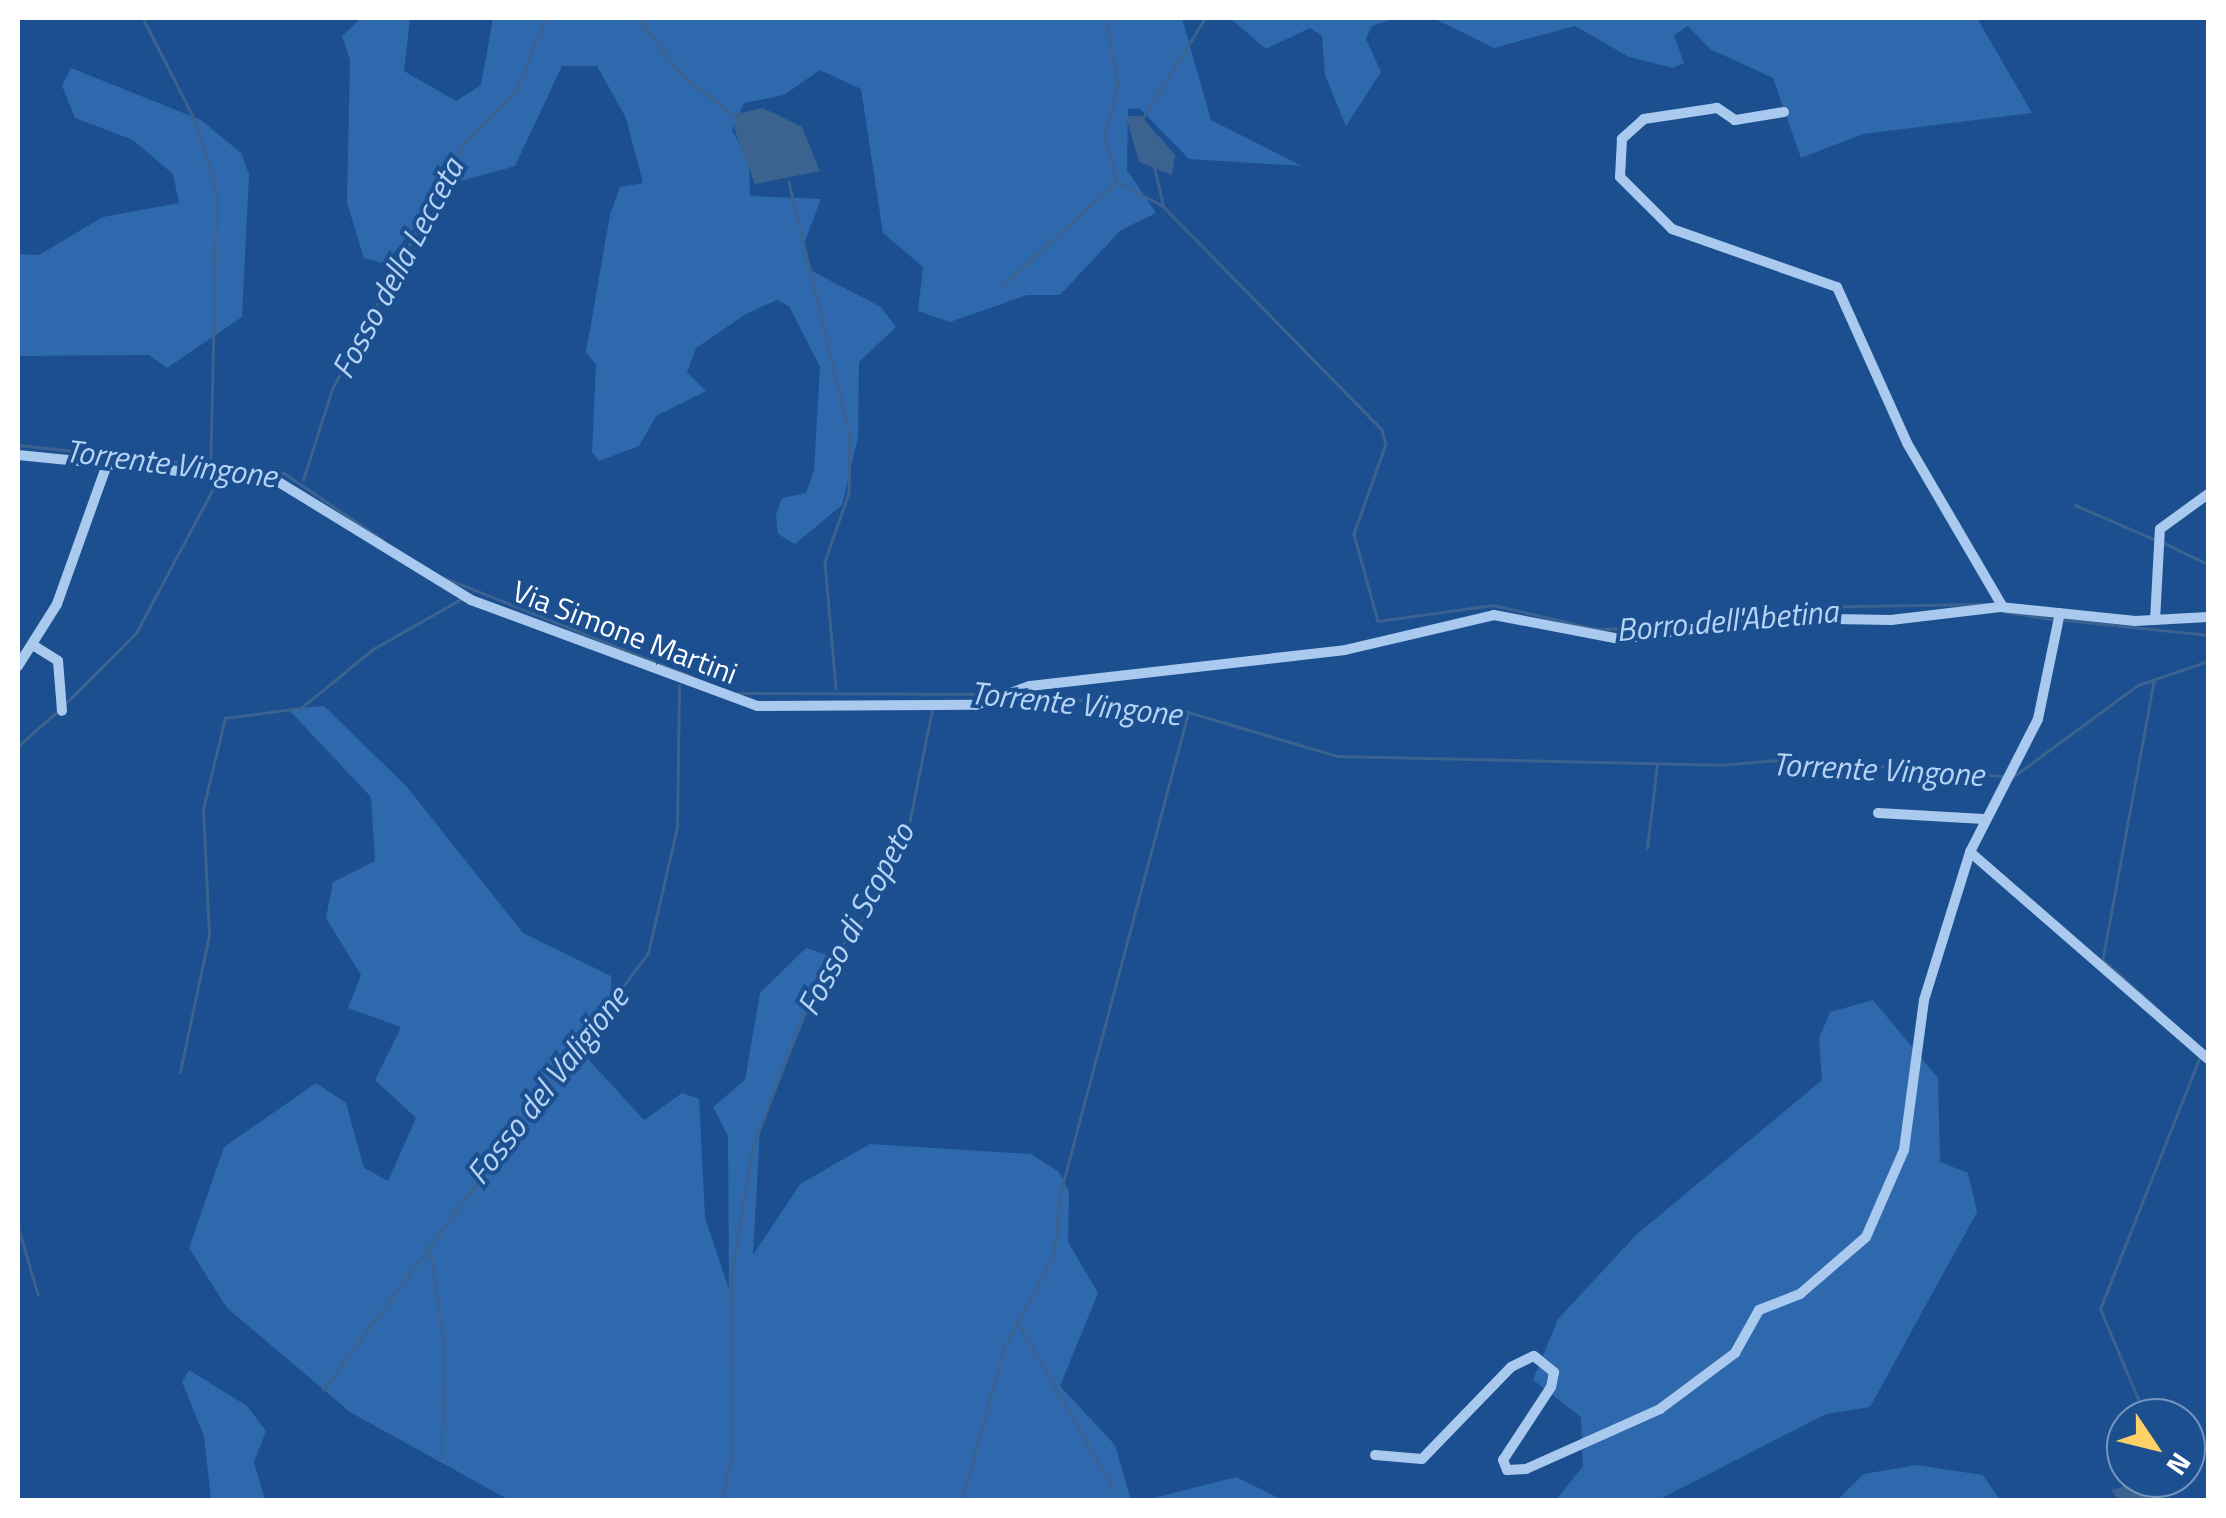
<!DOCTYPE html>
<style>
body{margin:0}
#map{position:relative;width:2226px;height:1518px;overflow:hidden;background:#1b4f8f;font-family:"Titillium Web",sans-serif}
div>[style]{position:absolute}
.green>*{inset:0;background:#2e69ad}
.water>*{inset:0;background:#3c6290}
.stream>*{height:2.5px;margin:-1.25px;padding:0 1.25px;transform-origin:1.25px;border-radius:1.25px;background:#3c6290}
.minor>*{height:10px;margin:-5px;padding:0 5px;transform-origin:5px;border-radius:5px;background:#a9c9ee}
span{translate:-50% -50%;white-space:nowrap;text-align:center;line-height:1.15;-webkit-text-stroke:8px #1b4f8f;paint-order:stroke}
.street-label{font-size:30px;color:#fff}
.water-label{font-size:32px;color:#b5d3f5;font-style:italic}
.frame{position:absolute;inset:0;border:20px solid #fff;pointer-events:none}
.north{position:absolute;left:2106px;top:1398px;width:100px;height:100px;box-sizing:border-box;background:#1b4f8f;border:2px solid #7695bc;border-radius:50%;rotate:125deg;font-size:28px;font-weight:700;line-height:40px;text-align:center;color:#fff}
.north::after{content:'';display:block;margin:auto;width:35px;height:45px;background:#ffd166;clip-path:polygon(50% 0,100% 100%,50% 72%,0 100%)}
</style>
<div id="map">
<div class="green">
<i style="clip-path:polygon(361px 18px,410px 18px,404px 71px,456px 101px,481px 85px,493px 18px,1182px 18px,1211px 120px,1302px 166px,1189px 159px,1139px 108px,1128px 109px,1127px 170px,1156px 213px,1121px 230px,1060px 295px,1027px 295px,950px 322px,918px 311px,923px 267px,883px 233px,861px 89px,820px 70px,784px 95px,744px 103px,732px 130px,749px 162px,750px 196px,821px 199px,804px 243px,808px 269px,881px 307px,896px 327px,859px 362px,858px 437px,842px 505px,795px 544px,778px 534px,776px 514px,782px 498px,806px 493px,814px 471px,820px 367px,789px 306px,777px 300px,746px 314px,696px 348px,687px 372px,706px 391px,656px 416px,639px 446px,599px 461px,592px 452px,596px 365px,586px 352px,610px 215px,620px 187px,643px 183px,626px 118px,597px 66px,562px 66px,515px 166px,450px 184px,385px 264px,364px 258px,347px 203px,350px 60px,342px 36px)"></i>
<i style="clip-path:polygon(1230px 18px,1395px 18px,1372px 26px,1366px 39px,1381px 72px,1346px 126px,1325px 75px,1322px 36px,1310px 28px,1266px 49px)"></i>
<i style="clip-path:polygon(1433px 18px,1977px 18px,2032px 113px,1863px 134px,1801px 158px,1773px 78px,1710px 49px,1688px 26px,1674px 35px,1684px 63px,1673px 68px,1629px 57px,1575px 26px,1494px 48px)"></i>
<i style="clip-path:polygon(71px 68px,201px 120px,241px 153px,249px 174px,242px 317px,167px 368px,149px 355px,18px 356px,18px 254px,39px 255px,103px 217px,179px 203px,173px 174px,133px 140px,75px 118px,62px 86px)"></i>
<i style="clip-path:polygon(324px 706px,407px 787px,523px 933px,611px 976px,612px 1011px,588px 1059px,644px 1120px,682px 1093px,699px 1099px,705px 1218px,729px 1289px,728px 1136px,713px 1107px,745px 1080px,760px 993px,806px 948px,830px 956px,760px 1129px,753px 1255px,800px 1184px,870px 1144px,1031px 1154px,1059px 1172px,1069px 1191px,1068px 1242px,1098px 1293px,1060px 1386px,1115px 1445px,1131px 1500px,509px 1500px,350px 1412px,227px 1308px,189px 1248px,224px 1147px,316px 1083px,346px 1103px,364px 1168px,388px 1181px,416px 1118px,375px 1080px,401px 1027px,348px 1008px,361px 975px,326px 918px,333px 882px,375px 861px,371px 797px,288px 709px)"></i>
<i style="clip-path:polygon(1873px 1000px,1938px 1078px,1940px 1162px,1968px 1173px,1977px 1212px,1870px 1407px,1826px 1414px,1658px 1500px,1556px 1500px,1583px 1466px,1581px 1417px,1533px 1380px,1558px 1319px,1636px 1235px,1822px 1080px,1819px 1039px,1830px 1012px)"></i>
<i style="clip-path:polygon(189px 1370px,247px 1406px,266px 1431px,254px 1462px,265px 1500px,211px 1500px,204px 1436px,182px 1382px)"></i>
<i style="clip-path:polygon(1916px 1465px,1983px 1475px,2000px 1500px,1837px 1500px,1864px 1474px)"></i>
<i style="clip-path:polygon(1236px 1477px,1283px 1500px,1146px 1500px)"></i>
</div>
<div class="water">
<i style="clip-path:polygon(763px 108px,802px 127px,820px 171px,755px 184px,734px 128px,736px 114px)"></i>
<i style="clip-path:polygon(1126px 116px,1141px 116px,1175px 155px,1172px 175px,1139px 162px)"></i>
<i style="clip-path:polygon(2155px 1478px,2157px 1500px,2118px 1500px,2111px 1490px)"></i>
</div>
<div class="stream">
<i style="left:143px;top:18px;width:114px;rotate:63deg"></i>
<i style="left:195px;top:120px;width:75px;rotate:73deg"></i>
<i style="left:217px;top:192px;width:270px;rotate:91.3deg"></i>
<i style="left:638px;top:18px;width:71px;rotate:52.5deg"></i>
<i style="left:681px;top:74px;width:73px;rotate:38.3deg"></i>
<i style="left:1106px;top:18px;width:68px;rotate:79.8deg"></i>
<i style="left:1118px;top:85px;width:53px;rotate:104.3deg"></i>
<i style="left:1105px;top:136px;width:47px;rotate:75.1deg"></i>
<i style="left:1117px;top:181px;width:52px;rotate:28.5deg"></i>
<i style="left:1163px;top:206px;width:313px;rotate:45.6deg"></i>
<i style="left:1382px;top:430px;width:15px;rotate:74deg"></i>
<i style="left:1386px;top:444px;width:96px;rotate:109.6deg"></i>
<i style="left:1354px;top:534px;width:90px;rotate:74.6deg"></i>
<i style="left:1378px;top:621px;width:116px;rotate:-7.9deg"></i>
<i style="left:1493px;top:605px;width:107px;rotate:13deg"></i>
<i style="left:1597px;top:629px;width:64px;rotate:-0.9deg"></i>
<i style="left:1143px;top:118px;width:118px;rotate:-58.2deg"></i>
<i style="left:1155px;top:169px;width:37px;rotate:77deg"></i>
<i style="left:789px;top:182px;width:261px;rotate:76.5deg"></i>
<i style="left:850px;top:436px;width:57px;rotate:91deg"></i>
<i style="left:849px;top:493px;width:73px;rotate:109.2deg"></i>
<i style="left:825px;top:562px;width:127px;rotate:85deg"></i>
<i style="left:1001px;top:287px;width:156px;rotate:-42.4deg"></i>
<i style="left:18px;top:445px;width:267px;rotate:6deg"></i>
<i style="left:284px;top:473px;width:120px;rotate:34.1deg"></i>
<i style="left:303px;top:480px;width:96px;rotate:-72.3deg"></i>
<i style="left:332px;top:389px;width:276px;rotate:-61.9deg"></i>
<i style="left:462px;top:146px;width:77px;rotate:-45.5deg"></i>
<i style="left:516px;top:91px;width:79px;rotate:-67.7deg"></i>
<i style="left:2075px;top:505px;width:88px;rotate:23.4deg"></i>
<i style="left:2164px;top:543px;width:49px;rotate:25.5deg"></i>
<i style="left:445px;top:578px;width:266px;rotate:21.8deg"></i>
<i style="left:2006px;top:612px;width:52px;rotate:8.9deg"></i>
<i style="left:1728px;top:619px;width:68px;rotate:-10.2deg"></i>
<i style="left:1795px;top:607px;width:201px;rotate:-0.9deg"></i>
<i style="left:2065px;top:620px;width:144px;rotate:6deg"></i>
<i style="left:2154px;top:682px;width:283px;rotate:100.4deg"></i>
<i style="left:2103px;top:960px;width:74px;rotate:41.7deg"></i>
<i style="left:737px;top:693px;width:256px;rotate:0.2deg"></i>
<i style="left:1016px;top:695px;width:155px;rotate:4.4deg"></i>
<i style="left:1171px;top:707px;width:173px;rotate:16.4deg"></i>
<i style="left:1337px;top:756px;width:383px;rotate:1.3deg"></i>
<i style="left:1720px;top:765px;width:70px;rotate:-4.9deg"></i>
<i style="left:1790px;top:759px;width:213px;rotate:4.6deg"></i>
<i style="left:67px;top:702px;width:98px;rotate:-45deg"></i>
<i style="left:136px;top:633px;width:172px;rotate:-61.9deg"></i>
<i style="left:18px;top:746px;width:53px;rotate:-41.2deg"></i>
<i style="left:2014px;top:776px;width:154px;rotate:-36.3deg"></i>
<i style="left:2138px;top:685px;width:74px;rotate:-18.9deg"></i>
<i style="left:1647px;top:848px;width:84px;rotate:-83.1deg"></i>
<i style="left:180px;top:1072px;width:139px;rotate:-78deg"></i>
<i style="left:209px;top:936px;width:127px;rotate:-92.7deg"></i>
<i style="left:203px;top:809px;width:94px;rotate:-76.4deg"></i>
<i style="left:225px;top:718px;width:77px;rotate:-7.5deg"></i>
<i style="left:301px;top:708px;width:93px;rotate:-39.3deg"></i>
<i style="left:373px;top:649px;width:101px;rotate:-29.6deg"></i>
<i style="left:18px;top:1226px;width:71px;rotate:73.6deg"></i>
<i style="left:430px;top:1247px;width:104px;rotate:81.7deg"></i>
<i style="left:445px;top:1350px;width:108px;rotate:91.6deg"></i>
<i style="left:1019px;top:1324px;width:190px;rotate:60.1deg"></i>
<i style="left:323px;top:1390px;width:545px;rotate:-53.36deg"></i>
<i style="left:648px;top:953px;width:129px;rotate:-77deg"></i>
<i style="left:677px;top:827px;width:141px;rotate:-89.2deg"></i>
<i style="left:2146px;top:1418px;width:118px;rotate:-112.9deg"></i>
<i style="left:2100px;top:1309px;width:272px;rotate:-68.4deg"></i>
<i style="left:722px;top:1500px;width:48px;rotate:-78deg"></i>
<i style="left:732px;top:1453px;width:176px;rotate:-90.3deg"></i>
<i style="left:731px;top:1277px;width:133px;rotate:-80.5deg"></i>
<i style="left:753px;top:1146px;width:182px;rotate:-69.1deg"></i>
<i style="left:818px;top:976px;width:73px;rotate:-52.2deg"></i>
<i style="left:863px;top:918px;width:95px;rotate:-62.4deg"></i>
<i style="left:907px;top:834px;width:126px;rotate:-78.6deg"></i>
<i style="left:962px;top:1500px;width:159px;rotate:-74.6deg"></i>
<i style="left:1004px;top:1347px;width:106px;rotate:-61.7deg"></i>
<i style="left:1054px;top:1254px;width:60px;rotate:-84.3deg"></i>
<i style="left:1060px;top:1194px;width:499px;rotate:-75.1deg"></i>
</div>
<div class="minor">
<i style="left:1784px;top:112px;width:50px;rotate:170.7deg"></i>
<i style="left:1735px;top:120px;width:22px;rotate:-146deg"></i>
<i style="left:1717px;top:108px;width:74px;rotate:171.4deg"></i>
<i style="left:1644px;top:119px;width:30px;rotate:138deg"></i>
<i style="left:1622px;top:139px;width:38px;rotate:93deg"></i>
<i style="left:1620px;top:177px;width:74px;rotate:45deg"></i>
<i style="left:1672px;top:229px;width:175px;rotate:19.4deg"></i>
<i style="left:1837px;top:287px;width:171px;rotate:65.8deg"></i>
<i style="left:1907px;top:443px;width:190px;rotate:59.7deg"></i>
<i style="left:18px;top:455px;width:260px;rotate:5.7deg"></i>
<i style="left:277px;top:481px;width:228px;rotate:31.5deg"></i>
<i style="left:471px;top:600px;width:305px;rotate:20.3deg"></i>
<i style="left:757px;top:706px;width:219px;rotate:-0.3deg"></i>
<i style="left:976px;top:705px;width:57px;rotate:-19.4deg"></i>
<i style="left:1030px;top:686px;width:317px;rotate:-6.5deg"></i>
<i style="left:1345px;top:650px;width:153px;rotate:-13.2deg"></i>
<i style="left:1494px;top:615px;width:128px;rotate:10.8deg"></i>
<i style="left:1620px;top:639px;width:152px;rotate:-7.9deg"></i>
<i style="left:1771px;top:618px;width:120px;rotate:1deg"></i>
<i style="left:1891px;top:620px;width:110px;rotate:-6.8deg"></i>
<i style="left:2000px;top:607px;width:136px;rotate:5.9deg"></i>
<i style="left:2135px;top:621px;width:73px;rotate:-3.1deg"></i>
<i style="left:2155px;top:620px;width:91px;rotate:-86.9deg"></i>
<i style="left:2160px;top:529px;width:59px;rotate:-36.1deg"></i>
<i style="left:36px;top:647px;width:26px;rotate:32deg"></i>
<i style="left:58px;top:661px;width:50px;rotate:85.4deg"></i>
<i style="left:18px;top:666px;width:73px;rotate:-57.8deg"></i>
<i style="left:57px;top:604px;width:149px;rotate:-70.3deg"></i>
<i style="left:1878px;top:813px;width:106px;rotate:3.2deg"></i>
<i style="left:1970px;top:852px;width:315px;rotate:41deg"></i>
<i style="left:1375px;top:1455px;width:47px;rotate:4.9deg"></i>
<i style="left:1422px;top:1459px;width:128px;rotate:-45.9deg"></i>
<i style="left:1511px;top:1367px;width:25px;rotate:-26deg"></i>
<i style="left:1534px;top:1356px;width:26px;rotate:39deg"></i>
<i style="left:1554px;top:1372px;width:15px;rotate:101deg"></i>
<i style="left:1551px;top:1387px;width:87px;rotate:123.3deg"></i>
<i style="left:1503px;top:1460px;width:11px;rotate:68deg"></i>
<i style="left:1507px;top:1470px;width:19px;rotate:-3deg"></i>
<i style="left:1526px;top:1469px;width:147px;rotate:-24.1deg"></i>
<i style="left:1660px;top:1409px;width:94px;rotate:-36.7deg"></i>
<i style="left:1735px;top:1353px;width:49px;rotate:-60.8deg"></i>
<i style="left:1759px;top:1310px;width:44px;rotate:-21.3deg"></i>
<i style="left:1800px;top:1294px;width:87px;rotate:-40.8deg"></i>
<i style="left:1866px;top:1237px;width:95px;rotate:-66.4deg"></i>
<i style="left:1904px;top:1150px;width:151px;rotate:-82.4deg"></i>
<i style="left:1924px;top:1000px;width:155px;rotate:-72.7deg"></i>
<i style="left:1970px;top:852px;width:149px;rotate:-62.9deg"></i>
<i style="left:2038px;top:719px;width:108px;rotate:-78.3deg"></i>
</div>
<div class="street-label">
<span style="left:625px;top:632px;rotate:21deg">Via Simone Martini</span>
</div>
<div class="water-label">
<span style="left:397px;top:268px;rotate:-62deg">Fosso della Lecceta</span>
<span style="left:171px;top:463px;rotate:7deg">Torrente Vingone</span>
<span style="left:1727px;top:620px;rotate:-5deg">Borro dell'Abetina</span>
<span style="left:1076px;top:703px;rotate:6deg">Torrente Vingone</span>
<span style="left:1878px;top:769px;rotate:3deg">Torrente Vingone</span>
<span style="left:855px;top:919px;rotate:-62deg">Fosso di Scopeto</span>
<span style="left:547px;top:1085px;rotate:-52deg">Fosso del Valigione</span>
</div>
<div class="frame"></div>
<div class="north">N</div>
</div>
